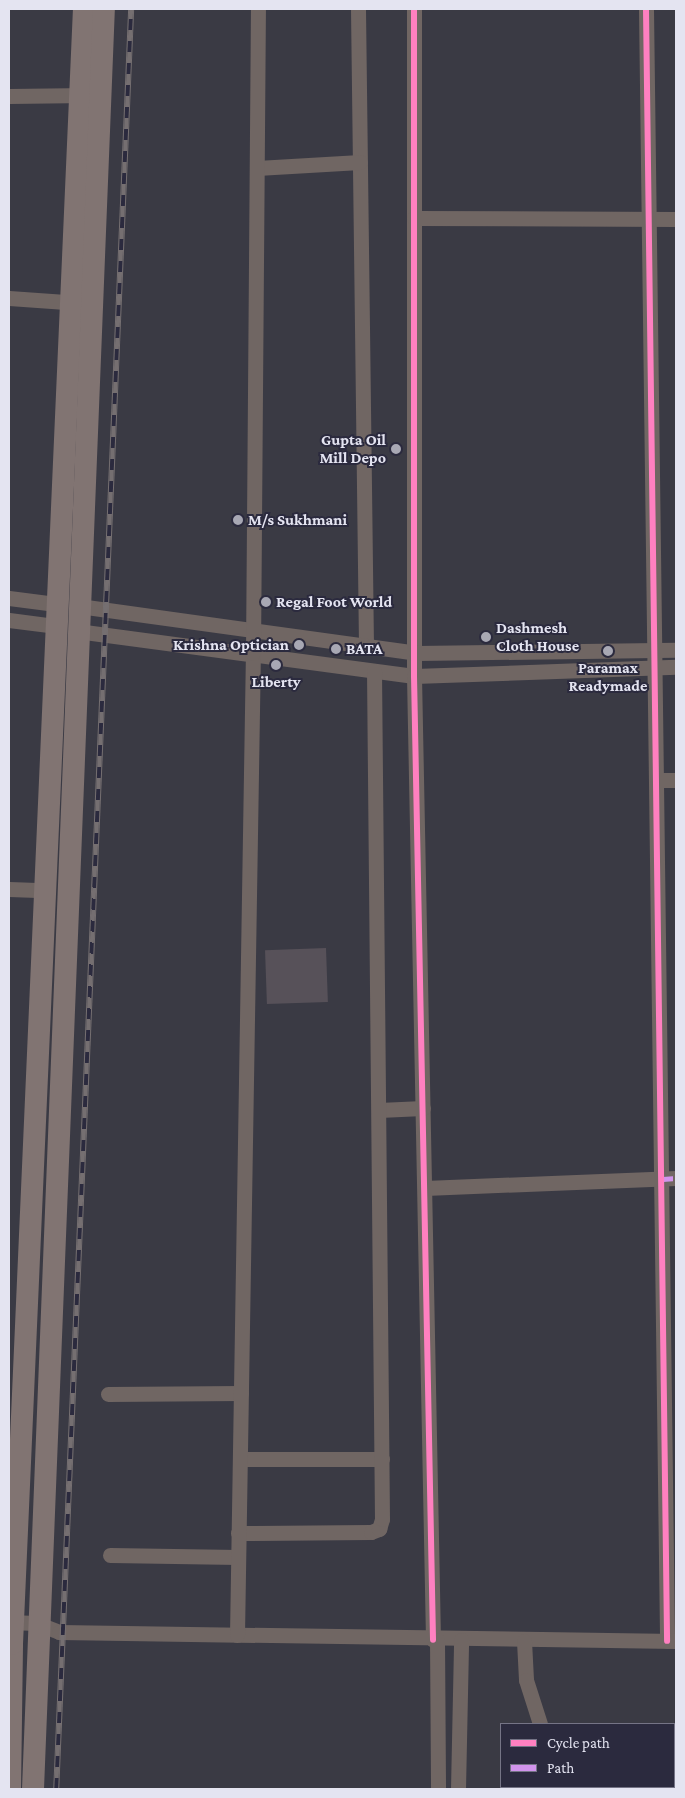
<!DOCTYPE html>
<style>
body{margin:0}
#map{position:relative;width:685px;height:1798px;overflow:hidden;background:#3a3a44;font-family:"Crimson Pro",serif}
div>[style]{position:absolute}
.building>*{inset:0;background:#575159;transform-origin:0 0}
.minor>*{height:15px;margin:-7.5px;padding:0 7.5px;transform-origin:7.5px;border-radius:7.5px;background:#706663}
.highway>*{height:22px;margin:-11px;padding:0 11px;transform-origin:11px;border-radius:11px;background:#817472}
.rail>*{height:5.5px;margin-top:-2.75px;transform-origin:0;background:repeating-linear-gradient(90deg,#2b2a3e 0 11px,#756f71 0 22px);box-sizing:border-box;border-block:1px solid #756f71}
.quiet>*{height:5px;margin-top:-2.5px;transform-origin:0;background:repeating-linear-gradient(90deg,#d193ec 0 10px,transparent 0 15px)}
.cycleway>*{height:6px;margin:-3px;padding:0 3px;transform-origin:3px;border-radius:3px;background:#ff80c0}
.dots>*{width:14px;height:14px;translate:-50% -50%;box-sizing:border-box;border:2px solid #2b2a3e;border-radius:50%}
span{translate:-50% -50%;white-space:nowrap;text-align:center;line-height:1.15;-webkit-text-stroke:4px #2b2a3e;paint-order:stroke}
.poi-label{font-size:16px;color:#e4e4f1;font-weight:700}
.right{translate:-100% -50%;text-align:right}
.left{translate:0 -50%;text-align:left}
.frame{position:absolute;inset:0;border:10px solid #e4e4f1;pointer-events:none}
.legend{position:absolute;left:500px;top:1723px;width:175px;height:65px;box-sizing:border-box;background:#2b2a3e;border:1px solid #757486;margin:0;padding:6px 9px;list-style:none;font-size:15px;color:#e4e4f1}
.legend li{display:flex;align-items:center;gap:10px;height:25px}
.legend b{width:25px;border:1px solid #757486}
</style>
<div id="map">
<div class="building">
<i style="left:326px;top:948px;width:54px;height:61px;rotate:88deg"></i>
</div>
<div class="minor">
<i style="left:358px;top:9px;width:636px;rotate:89.28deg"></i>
<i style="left:414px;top:9px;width:667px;rotate:90deg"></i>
<i style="left:414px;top:676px;width:964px;rotate:88.87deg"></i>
<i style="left:646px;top:9px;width:1632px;rotate:89.26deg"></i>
<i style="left:9px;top:96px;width:79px;rotate:-0.7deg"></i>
<i style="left:257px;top:168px;width:103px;rotate:-3.3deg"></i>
<i style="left:414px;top:218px;width:262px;rotate:0.2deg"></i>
<i style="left:9px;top:298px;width:71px;rotate:4deg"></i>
<i style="left:9px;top:598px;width:47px;rotate:7.3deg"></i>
<i style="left:79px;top:606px;width:340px;rotate:7.9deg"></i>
<i style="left:416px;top:653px;width:260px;rotate:-0.7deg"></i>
<i style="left:9px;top:620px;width:46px;rotate:7.4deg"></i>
<i style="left:77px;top:631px;width:340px;rotate:7.6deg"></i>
<i style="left:414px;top:676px;width:262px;rotate:-2deg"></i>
<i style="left:657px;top:780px;width:19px"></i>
<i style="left:9px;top:889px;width:35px;rotate:2deg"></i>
<i style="left:379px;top:1110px;width:44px;rotate:-2.6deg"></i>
<i style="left:425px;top:1188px;width:251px;rotate:-2.3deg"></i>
<i style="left:108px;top:1394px;width:133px;rotate:-0.4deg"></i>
<i style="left:240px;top:1459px;width:142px"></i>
<i style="left:238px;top:1533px;width:133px;rotate:-0.4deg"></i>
<i style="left:371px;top:1532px;width:9px;rotate:-21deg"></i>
<i style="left:379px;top:1529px;width:10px;rotate:-73deg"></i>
<i style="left:382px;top:1519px;width:848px;rotate:-90.54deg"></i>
<i style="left:110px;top:1555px;width:128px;rotate:0.9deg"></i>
<i style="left:9px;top:1622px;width:27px;rotate:2deg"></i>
<i style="left:36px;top:1623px;width:25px;rotate:21deg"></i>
<i style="left:59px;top:1632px;width:617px;rotate:0.84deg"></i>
<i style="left:237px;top:1635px;width:982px;rotate:-89.07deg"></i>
<i style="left:253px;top:653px;width:644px;rotate:-89.56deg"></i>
<i style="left:437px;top:1640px;width:149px;rotate:89.6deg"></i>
<i style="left:524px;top:1641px;width:39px;rotate:87deg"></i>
<i style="left:526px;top:1680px;width:46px;rotate:72.3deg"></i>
<i style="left:674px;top:1765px;width:2px"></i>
<i style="left:458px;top:1789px;width:149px;rotate:-88.8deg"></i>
<i style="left:542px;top:1789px;width:2px;rotate:-90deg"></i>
</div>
<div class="highway">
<i style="left:10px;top:1789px;width:145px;rotate:-89.2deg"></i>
<i style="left:12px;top:1644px;width:1637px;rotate:-87.48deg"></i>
<i style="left:33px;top:1789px;width:1781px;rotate:-87.72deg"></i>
</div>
<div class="rail">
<i style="left:56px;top:1789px;width:1782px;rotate:-87.59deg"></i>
</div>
<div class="quiet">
<i style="left:663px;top:1179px;width:13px;rotate:-4deg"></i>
</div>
<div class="cycleway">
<i style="left:414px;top:9px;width:667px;rotate:90deg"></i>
<i style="left:414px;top:676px;width:964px;rotate:88.87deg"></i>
<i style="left:646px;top:9px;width:1632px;rotate:89.26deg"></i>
</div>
<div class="dots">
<i style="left:396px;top:449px;background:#a8a8b4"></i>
<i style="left:238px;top:520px;background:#a8a8b4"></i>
<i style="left:266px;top:602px;background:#a8a8b4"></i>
<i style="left:486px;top:637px;background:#a8a8b4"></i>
<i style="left:299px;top:645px;background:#a8a8b4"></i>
<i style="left:336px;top:649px;background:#a8a8b4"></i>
<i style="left:608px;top:651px;background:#a8a8b4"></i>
<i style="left:276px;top:665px;background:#a8a8b4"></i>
</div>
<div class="poi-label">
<span class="right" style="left:386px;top:449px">Gupta Oil<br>Mill Depo</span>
<span class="left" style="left:248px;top:520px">M/s Sukhmani</span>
<span class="left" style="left:276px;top:602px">Regal Foot World</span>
<span class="left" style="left:496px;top:637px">Dashmesh<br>Cloth House</span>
<span class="right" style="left:289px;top:645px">Krishna Optician</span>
<span class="left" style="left:346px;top:649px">BATA</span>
<span style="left:608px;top:677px">Paramax<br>Readymade</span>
<span style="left:276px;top:682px">Liberty</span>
</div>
<div class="frame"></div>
<ul class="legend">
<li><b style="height:6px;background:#ff80c0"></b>Cycle path</li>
<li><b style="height:6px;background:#d193ec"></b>Path</li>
</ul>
</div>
